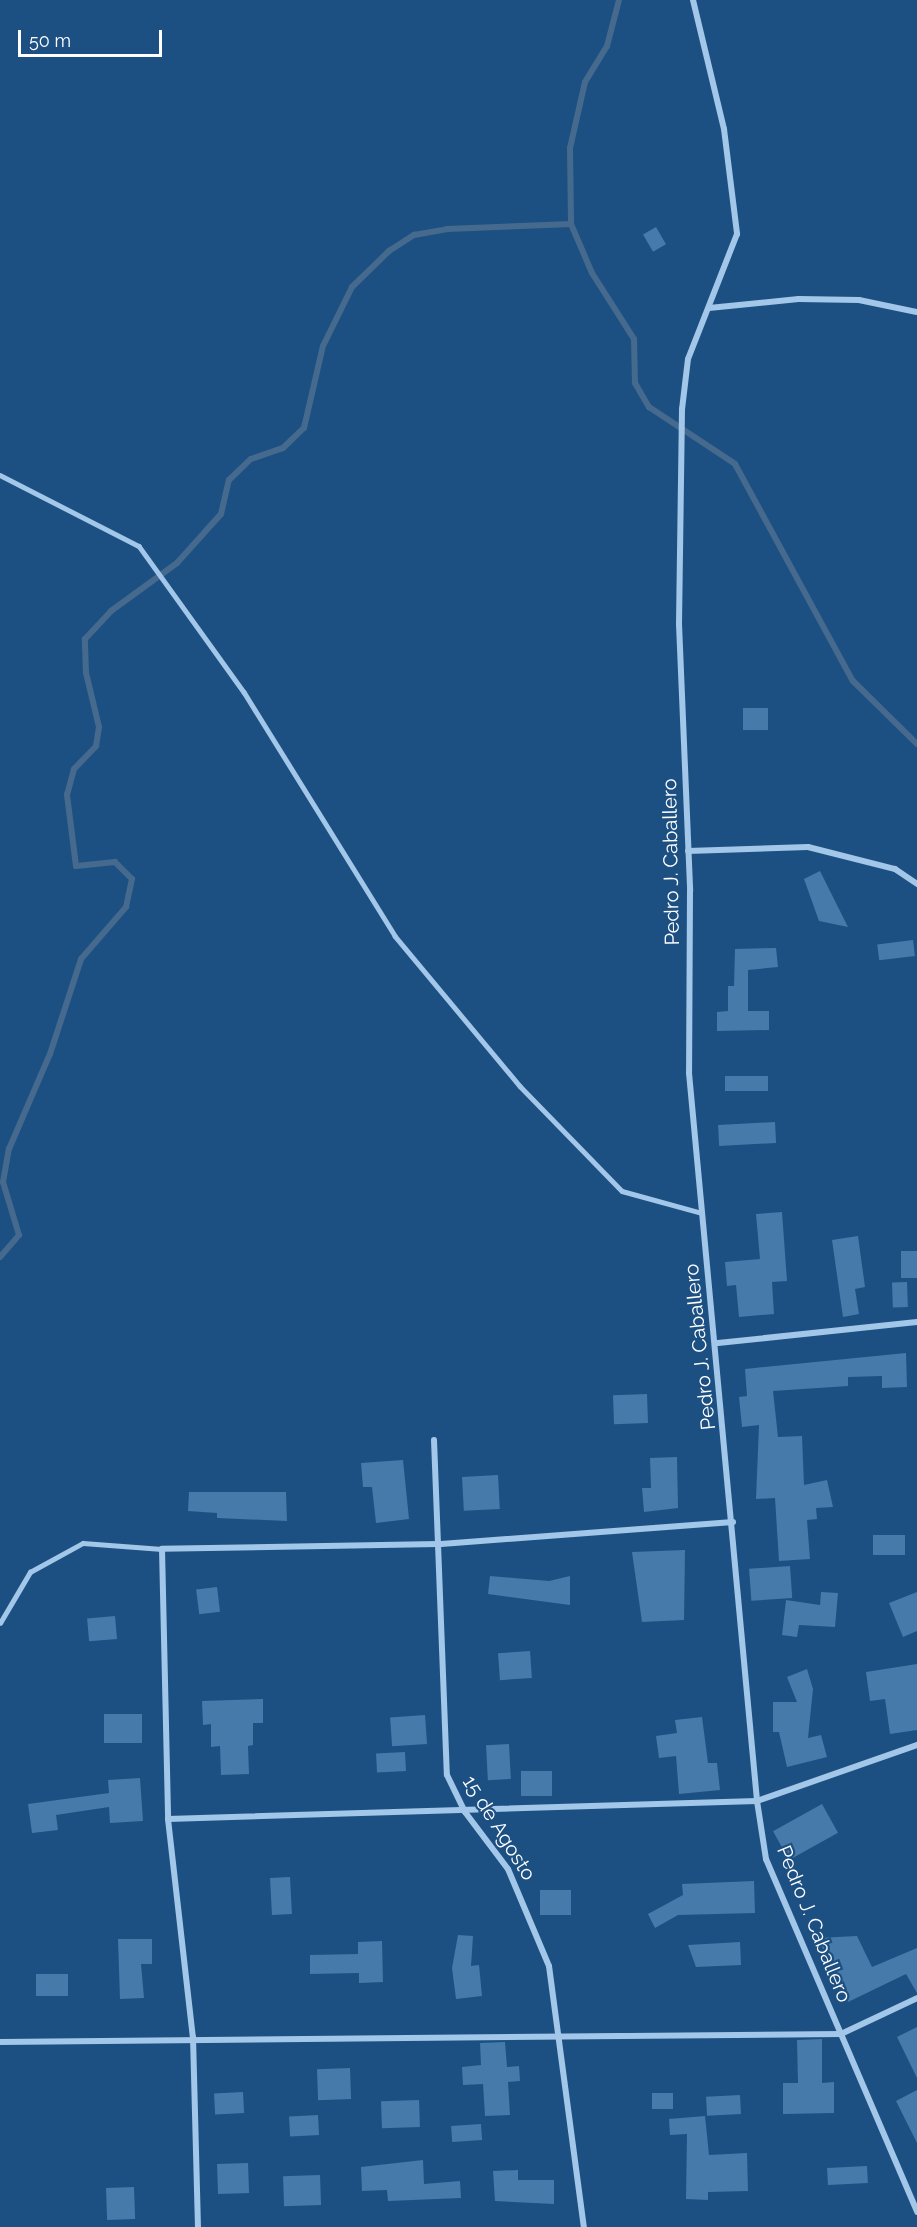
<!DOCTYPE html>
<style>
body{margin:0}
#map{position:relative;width:917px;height:2227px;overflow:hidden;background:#1d5082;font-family:Raleway,sans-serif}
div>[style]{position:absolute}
.stream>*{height:6px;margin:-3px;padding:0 3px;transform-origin:3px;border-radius:3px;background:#456a8e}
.building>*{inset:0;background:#457aab;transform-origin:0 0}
.lane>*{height:4.5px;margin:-2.25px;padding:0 2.25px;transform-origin:2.25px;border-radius:2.25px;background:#a2c7e9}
.street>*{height:6px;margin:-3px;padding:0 3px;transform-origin:3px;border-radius:3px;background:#a2c7e9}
span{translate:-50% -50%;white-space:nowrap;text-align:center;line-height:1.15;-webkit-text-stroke:4.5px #1d5082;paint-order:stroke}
.street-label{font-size:20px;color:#fff}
.scale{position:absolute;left:18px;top:30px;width:144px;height:27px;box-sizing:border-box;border:3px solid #fff;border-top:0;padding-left:8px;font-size:18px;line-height:21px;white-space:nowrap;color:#fff;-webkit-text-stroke:4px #1d5082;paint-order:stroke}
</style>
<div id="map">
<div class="stream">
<i style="left:619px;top:0;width:48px;rotate:104.6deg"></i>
<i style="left:607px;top:46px;width:42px;rotate:121.4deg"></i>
<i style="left:585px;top:82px;width:68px;rotate:102.8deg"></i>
<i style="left:570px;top:148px;width:76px;rotate:89.2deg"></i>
<i style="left:571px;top:224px;width:53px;rotate:66.8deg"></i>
<i style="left:592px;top:273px;width:78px;rotate:57.5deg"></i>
<i style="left:634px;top:339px;width:44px;rotate:88.7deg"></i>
<i style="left:635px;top:383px;width:28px;rotate:60deg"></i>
<i style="left:649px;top:407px;width:103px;rotate:33.5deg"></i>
<i style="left:735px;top:464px;width:247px;rotate:61.5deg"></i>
<i style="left:853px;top:681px;width:90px;rotate:44.5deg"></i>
<i style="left:0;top:1257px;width:29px;rotate:-49deg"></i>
<i style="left:19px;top:1235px;width:55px;rotate:-106.8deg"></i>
<i style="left:3px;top:1182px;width:34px;rotate:-80deg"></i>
<i style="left:9px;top:1149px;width:103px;rotate:-66.7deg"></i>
<i style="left:50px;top:1054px;width:100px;rotate:-71.9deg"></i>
<i style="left:81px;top:959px;width:69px;rotate:-49.1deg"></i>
<i style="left:126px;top:907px;width:29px;rotate:-78deg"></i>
<i style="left:132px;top:879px;width:24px;rotate:-135deg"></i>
<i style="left:115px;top:862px;width:39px;rotate:174deg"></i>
<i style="left:76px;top:866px;width:72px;rotate:-97.2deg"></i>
<i style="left:67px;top:795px;width:27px;rotate:-75deg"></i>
<i style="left:74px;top:769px;width:32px;rotate:-46deg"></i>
<i style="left:96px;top:746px;width:19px;rotate:-81deg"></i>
<i style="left:99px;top:727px;width:56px;rotate:-103.5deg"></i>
<i style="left:86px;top:673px;width:34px;rotate:-92deg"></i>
<i style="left:85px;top:639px;width:38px;rotate:-47deg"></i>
<i style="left:111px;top:611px;width:82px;rotate:-36deg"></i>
<i style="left:177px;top:563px;width:66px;rotate:-48.1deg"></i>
<i style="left:221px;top:514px;width:35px;rotate:-77deg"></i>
<i style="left:229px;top:480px;width:30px;rotate:-44deg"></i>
<i style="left:251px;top:459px;width:34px;rotate:-19deg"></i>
<i style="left:283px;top:448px;width:29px;rotate:-44deg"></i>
<i style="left:304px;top:428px;width:84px;rotate:-77deg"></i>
<i style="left:323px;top:346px;width:66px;rotate:-63.8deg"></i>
<i style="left:352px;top:287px;width:52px;rotate:-44.2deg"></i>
<i style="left:389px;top:251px;width:30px;rotate:-33deg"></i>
<i style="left:414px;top:235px;width:34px;rotate:-10deg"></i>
<i style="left:447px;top:229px;width:124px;rotate:-2.3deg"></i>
</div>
<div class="building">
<i style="left:656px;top:227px;width:20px;height:15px;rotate:60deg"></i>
<i style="left:743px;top:708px;width:25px;height:22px"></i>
<i style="clip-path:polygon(820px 871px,848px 927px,819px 921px,804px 879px)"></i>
<i style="left:913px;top:940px;width:16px;height:36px;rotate:83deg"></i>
<i style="clip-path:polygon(776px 948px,778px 967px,748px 970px,748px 1011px,769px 1011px,769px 1030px,717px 1031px,717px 1012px,728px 1011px,728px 986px,734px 986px,735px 949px)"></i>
<i style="left:768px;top:1076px;width:15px;height:43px;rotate:90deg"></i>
<i style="left:775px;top:1122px;width:21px;height:57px;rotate:87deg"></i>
<i style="clip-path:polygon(782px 1212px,787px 1281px,772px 1282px,774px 1314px,739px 1317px,736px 1285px,727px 1286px,725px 1262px,760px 1259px,756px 1214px)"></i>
<i style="clip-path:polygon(858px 1236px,865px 1287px,855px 1289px,859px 1314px,843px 1317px,832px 1240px)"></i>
<i style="left:917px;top:1251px;width:27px;height:16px;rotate:90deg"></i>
<i style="left:907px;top:1282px;width:25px;height:15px;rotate:88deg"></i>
<i style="clip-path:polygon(906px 1353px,907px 1387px,882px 1388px,882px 1376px,848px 1377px,848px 1386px,773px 1391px,778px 1437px,802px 1436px,804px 1485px,827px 1480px,833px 1507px,816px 1508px,817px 1519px,807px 1520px,810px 1559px,779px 1561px,775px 1498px,756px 1499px,759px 1425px,742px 1427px,739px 1397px,747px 1396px,745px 1369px)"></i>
<i style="left:647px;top:1394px;width:29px;height:34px;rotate:88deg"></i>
<i style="clip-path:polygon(677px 1457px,678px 1508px,644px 1512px,642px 1488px,651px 1488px,650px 1458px)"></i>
<i style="clip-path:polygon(403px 1460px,409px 1519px,376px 1523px,372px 1487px,363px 1487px,361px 1463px)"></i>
<i style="left:498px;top:1475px;width:34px;height:36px;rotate:87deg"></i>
<i style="clip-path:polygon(189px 1492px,286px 1492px,287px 1521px,217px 1518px,217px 1513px,188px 1511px)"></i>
<i style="left:873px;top:1535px;width:32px;height:20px"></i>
<i style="clip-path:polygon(685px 1550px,684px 1620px,642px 1622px,632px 1552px)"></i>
<i style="left:790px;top:1566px;width:32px;height:41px;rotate:86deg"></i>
<i style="clip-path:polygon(490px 1576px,549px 1581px,570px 1576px,570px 1605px,488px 1594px)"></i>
<i style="left:217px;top:1587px;width:25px;height:21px;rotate:83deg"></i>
<i style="clip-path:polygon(821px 1592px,838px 1593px,835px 1627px,799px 1625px,797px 1637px,782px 1635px,786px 1600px,820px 1605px)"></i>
<i style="clip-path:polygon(917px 1592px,917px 1631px,903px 1637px,889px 1603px)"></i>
<i style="left:115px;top:1616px;width:23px;height:28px;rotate:85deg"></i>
<i style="left:530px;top:1651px;width:27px;height:32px;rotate:86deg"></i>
<i style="clip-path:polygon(917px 1664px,917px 1730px,890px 1734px,885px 1699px,870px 1701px,866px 1672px)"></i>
<i style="clip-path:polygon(807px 1669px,813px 1689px,808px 1738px,821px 1735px,827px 1757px,787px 1767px,779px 1732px,773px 1732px,773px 1702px,797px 1702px,787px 1677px)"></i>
<i style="clip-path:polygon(263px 1699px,263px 1723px,253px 1723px,253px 1745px,248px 1746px,249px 1774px,221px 1775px,220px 1746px,211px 1747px,211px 1724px,203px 1725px,202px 1701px)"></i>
<i style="left:104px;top:1714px;width:38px;height:29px"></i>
<i style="left:425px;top:1715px;width:29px;height:35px;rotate:86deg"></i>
<i style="clip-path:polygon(702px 1717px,708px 1763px,717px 1763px,720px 1790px,679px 1794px,676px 1756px,659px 1758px,656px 1736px,677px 1733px,675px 1720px)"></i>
<i style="left:509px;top:1744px;width:35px;height:23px;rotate:87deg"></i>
<i style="left:405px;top:1752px;width:19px;height:29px;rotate:87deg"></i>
<i style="left:521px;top:1771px;width:31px;height:25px"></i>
<i style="clip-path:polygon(140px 1778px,143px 1821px,110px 1823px,109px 1807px,56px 1815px,58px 1830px,32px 1833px,28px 1804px,109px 1793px,108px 1780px)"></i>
<i style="left:822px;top:1804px;width:33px;height:56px;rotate:61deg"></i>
<i style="left:290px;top:1877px;width:37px;height:20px;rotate:87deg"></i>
<i style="clip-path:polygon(754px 1881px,755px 1913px,678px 1915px,655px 1928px,648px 1914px,683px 1895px,682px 1884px)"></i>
<i style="left:540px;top:1890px;width:31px;height:25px"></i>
<i style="clip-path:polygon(458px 1935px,473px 1936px,471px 1966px,479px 1965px,482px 1996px,456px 1999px,452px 1968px)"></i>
<i style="clip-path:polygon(857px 1936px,872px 1967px,917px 1948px,917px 1993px,906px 1974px,848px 2002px,818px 1938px)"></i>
<i style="clip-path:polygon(118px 1939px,152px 1939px,152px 1964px,141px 1964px,144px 1998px,120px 1999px)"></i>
<i style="clip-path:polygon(382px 1941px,383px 1982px,359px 1983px,359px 1973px,310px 1974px,310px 1955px,358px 1954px,358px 1942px)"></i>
<i style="clip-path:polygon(740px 1942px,741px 1965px,696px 1967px,688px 1945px)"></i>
<i style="left:36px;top:1974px;width:32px;height:22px"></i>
<i style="clip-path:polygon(917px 2027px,917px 2078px,897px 2037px)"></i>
<i style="clip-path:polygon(822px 2039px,822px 2083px,834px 2082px,834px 2113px,783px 2114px,783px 2083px,798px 2083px,797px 2040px)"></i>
<i style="clip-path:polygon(505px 2042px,507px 2067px,519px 2066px,520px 2081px,508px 2082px,510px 2115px,485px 2116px,483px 2084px,463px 2085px,462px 2067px,481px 2065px,480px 2043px)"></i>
<i style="left:350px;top:2068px;width:31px;height:33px;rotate:88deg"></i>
<i style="clip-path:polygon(917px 2090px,917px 2143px,896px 2101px)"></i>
<i style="left:243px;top:2092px;width:21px;height:29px;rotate:87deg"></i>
<i style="left:673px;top:2093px;width:16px;height:21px;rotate:90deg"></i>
<i style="left:740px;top:2095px;width:19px;height:34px;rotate:87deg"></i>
<i style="left:419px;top:2100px;width:27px;height:38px;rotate:88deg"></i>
<i style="left:318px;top:2115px;width:20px;height:29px;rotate:87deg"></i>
<i style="clip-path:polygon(705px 2116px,709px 2155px,747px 2153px,748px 2191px,708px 2192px,708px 2200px,686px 2199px,687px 2134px,670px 2135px,669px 2119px)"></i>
<i style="left:481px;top:2124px;width:16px;height:30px;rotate:86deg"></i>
<i style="clip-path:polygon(423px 2160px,424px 2184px,460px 2181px,461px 2198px,388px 2201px,387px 2190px,362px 2191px,361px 2167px)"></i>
<i style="left:248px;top:2163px;width:30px;height:31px;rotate:88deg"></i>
<i style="left:867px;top:2166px;width:17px;height:40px;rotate:87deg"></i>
<i style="clip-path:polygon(518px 2170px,518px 2180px,554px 2180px,554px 2204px,495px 2201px,493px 2171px)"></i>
<i style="left:320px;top:2175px;width:30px;height:37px;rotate:88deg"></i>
<i style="left:134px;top:2187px;width:32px;height:28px;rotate:88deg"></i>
</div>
<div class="lane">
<i style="left:0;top:475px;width:156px;rotate:27.1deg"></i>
<i style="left:139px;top:546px;width:180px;rotate:54.3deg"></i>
<i style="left:244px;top:692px;width:287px;rotate:58.2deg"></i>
<i style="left:395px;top:936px;width:195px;rotate:50.2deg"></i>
<i style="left:520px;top:1086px;width:146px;rotate:45.8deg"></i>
<i style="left:622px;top:1191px;width:83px;rotate:15.4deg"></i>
<i style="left:0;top:1623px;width:59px;rotate:-59.5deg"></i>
<i style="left:30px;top:1572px;width:60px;rotate:-28.7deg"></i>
<i style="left:83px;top:1543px;width:79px;rotate:4.3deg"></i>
</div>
<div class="street">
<i style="left:693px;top:0;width:133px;rotate:76.5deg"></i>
<i style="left:724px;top:129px;width:106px;rotate:82.9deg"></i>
<i style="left:737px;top:234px;width:134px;rotate:111.4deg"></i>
<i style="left:688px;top:359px;width:50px;rotate:96.8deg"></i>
<i style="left:682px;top:409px;width:215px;rotate:90.8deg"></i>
<i style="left:679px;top:624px;width:267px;rotate:87.6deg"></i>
<i style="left:690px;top:891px;width:182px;rotate:90.3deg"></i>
<i style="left:689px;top:1073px;width:731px;rotate:84.66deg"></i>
<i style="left:757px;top:1801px;width:59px;rotate:81.2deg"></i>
<i style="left:766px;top:1859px;width:384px;rotate:66.8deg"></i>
<i style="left:709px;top:308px;width:90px;rotate:-5.7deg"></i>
<i style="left:799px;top:299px;width:60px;rotate:1deg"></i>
<i style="left:859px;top:300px;width:59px;rotate:11.7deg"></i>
<i style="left:688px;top:851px;width:120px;rotate:-1.9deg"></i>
<i style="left:808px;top:847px;width:90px;rotate:14.2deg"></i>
<i style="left:895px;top:869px;width:27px;rotate:34deg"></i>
<i style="left:718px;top:1343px;width:200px;rotate:-6deg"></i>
<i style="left:434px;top:1440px;width:335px;rotate:87.8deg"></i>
<i style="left:447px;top:1775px;width:41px;rotate:64.1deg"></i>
<i style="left:465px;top:1812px;width:71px;rotate:53deg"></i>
<i style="left:508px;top:1869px;width:105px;rotate:67.1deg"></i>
<i style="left:549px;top:1966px;width:263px;rotate:82.4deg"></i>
<i style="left:733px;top:1522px;width:296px;rotate:175.7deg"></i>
<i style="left:438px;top:1544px;width:276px;rotate:179deg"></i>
<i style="left:162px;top:1549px;width:270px;rotate:88.7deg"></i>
<i style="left:168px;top:1819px;width:589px;rotate:-1.75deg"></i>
<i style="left:757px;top:1801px;width:170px;rotate:-19.3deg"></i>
<i style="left:168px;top:1819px;width:219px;rotate:83.5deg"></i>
<i style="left:193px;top:2037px;width:190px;rotate:88.5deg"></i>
<i style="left:0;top:2042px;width:841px;rotate:-0.55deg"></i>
<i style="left:841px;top:2034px;width:84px;rotate:-25.3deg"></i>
</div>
<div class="street-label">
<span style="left:671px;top:862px;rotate:-91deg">Pedro J. Caballero</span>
<span style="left:700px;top:1347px;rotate:-96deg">Pedro J. Caballero</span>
<span style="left:499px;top:1828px;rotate:58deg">15 de Agosto</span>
<span style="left:814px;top:1924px;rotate:68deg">Pedro J. Caballero</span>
</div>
<div class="scale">50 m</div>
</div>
